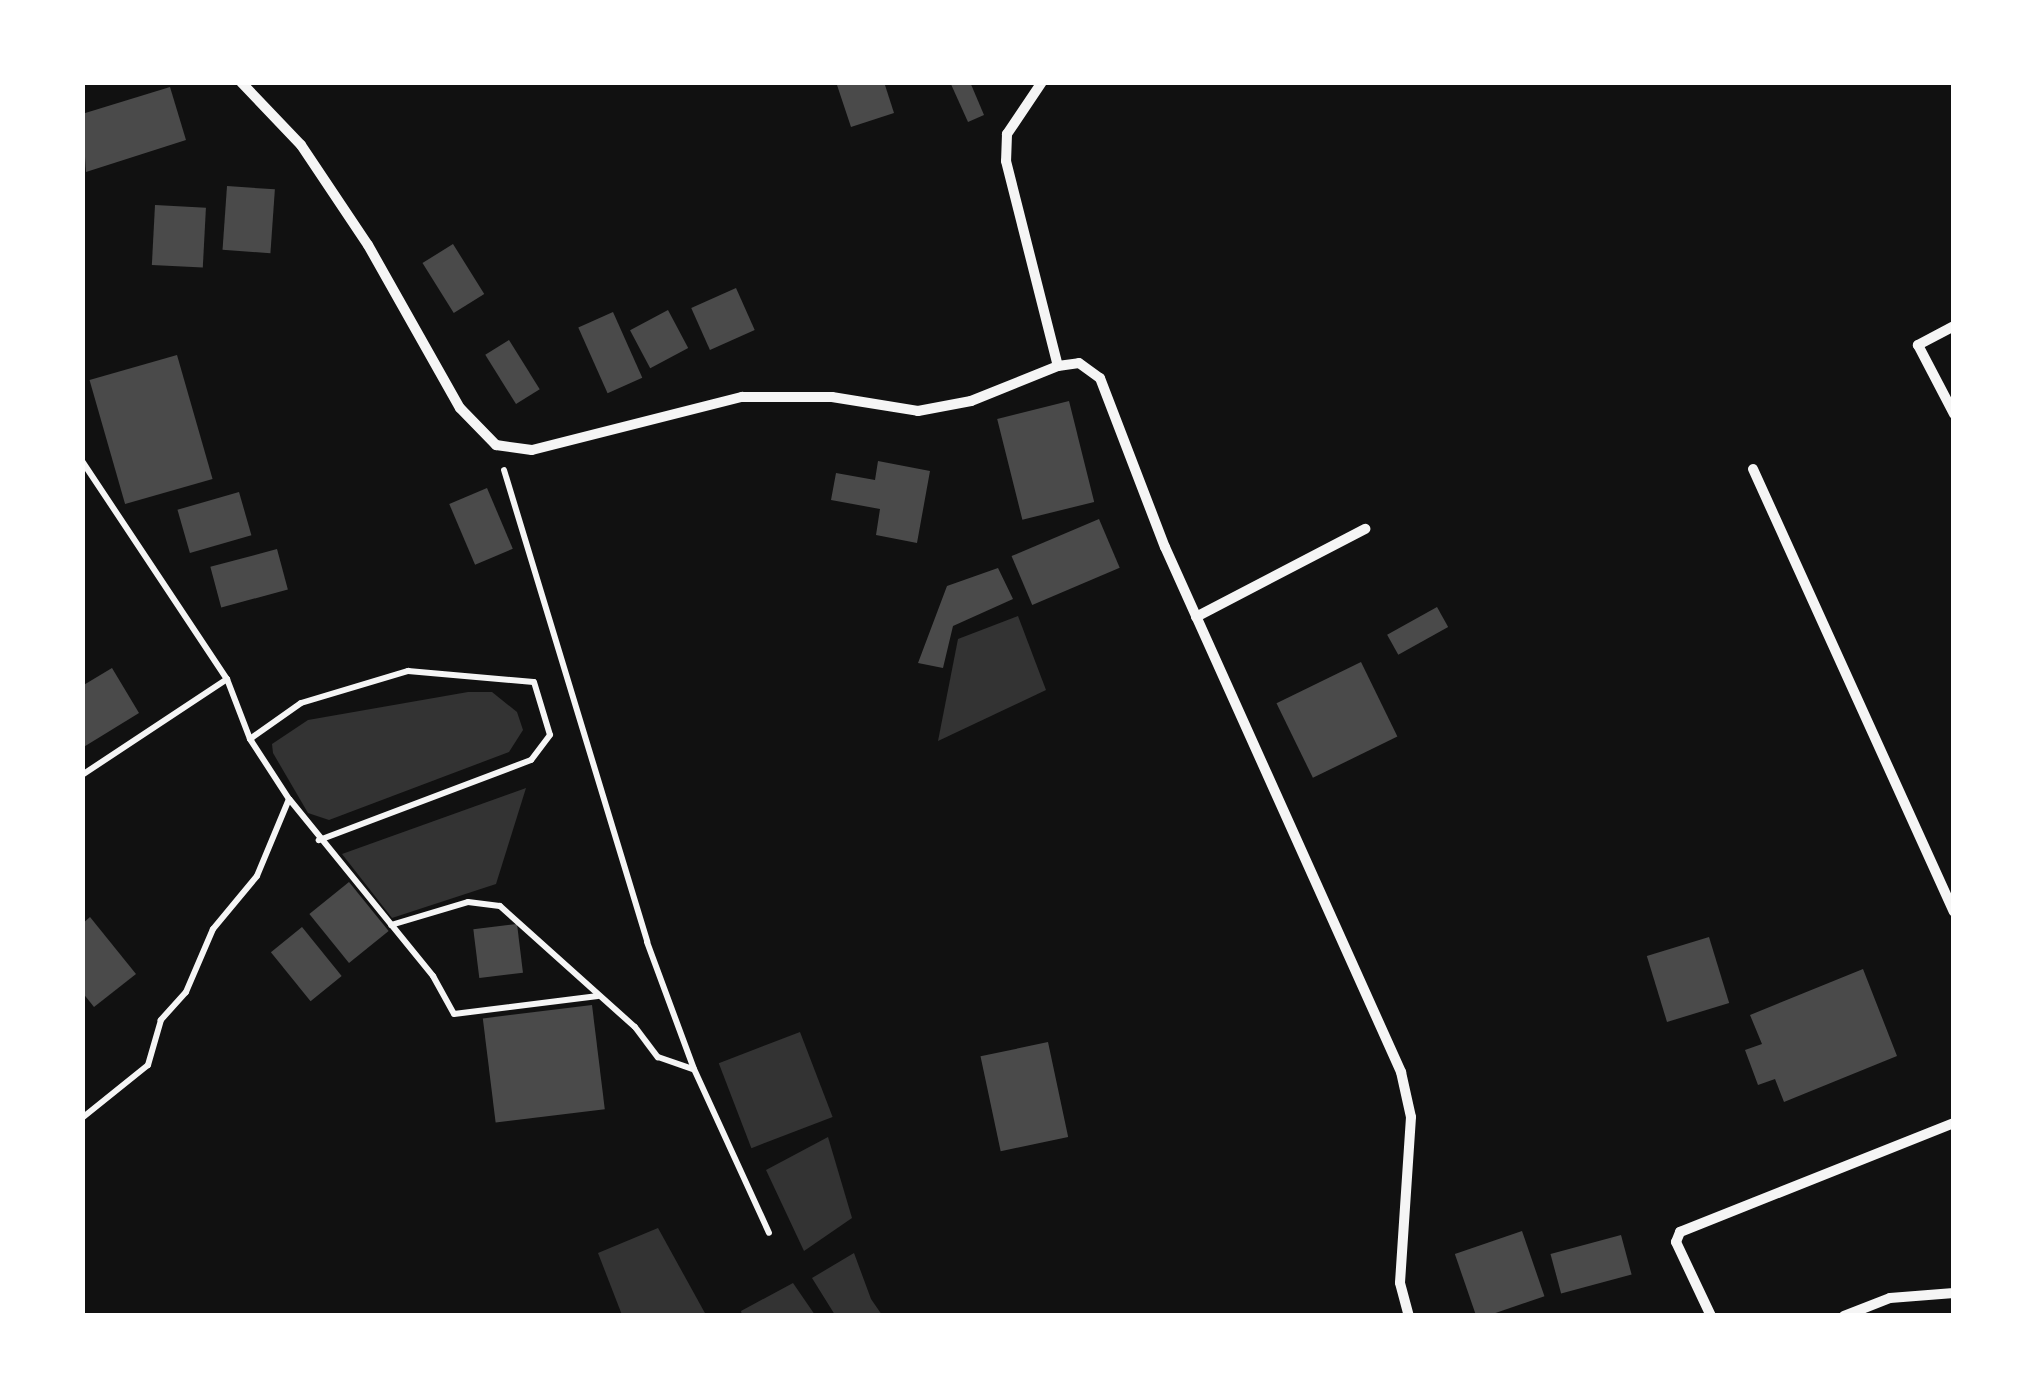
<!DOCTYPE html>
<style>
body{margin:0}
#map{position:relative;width:2036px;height:1398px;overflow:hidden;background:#111;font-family:"Work Sans",sans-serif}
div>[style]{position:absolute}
.water>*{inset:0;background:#333;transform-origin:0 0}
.building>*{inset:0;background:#4a4a4a;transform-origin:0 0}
.path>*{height:6px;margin:-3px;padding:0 3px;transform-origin:3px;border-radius:3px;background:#f5f5f5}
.minor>*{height:10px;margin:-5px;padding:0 5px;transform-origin:5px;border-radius:5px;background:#f5f5f5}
span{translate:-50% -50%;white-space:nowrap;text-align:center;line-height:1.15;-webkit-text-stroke:10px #fff;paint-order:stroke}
.frame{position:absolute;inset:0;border:85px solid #fff;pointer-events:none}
</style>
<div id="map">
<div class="water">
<i style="clip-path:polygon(1018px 616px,1046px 690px,938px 741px,958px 639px)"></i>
<i style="clip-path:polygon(468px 692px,492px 692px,517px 712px,523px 730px,509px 752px,329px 820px,308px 813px,273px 753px,272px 744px,308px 720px)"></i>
<i style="clip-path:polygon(526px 788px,496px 884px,392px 918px,342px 854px)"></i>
<i style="left:800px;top:1032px;width:91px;height:87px;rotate:69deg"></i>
<i style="clip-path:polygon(828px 1137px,852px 1218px,804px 1251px,766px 1170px)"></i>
<i style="clip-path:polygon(658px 1228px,706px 1315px,622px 1315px,598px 1253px)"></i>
<i style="clip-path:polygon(854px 1253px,871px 1299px,882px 1315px,835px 1315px,812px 1278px)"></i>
<i style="clip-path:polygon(793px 1283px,815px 1315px,742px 1315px,741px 1311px)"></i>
</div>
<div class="building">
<i style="clip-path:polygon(836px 82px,884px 82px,894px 113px,851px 127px)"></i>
<i style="clip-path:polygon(950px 82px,970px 82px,984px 115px,968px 122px)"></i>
<i style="clip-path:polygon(170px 87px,186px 140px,86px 172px,82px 114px)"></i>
<i style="left:227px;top:186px;width:48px;height:64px;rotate:4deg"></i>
<i style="left:155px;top:205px;width:51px;height:60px;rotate:3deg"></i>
<i style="left:453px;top:244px;width:59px;height:36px;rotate:58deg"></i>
<i style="left:736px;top:288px;width:46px;height:49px;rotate:66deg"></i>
<i style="left:668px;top:310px;width:43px;height:43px;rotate:62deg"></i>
<i style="left:613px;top:312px;width:72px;height:38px;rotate:66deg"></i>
<i style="left:509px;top:340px;width:58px;height:28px;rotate:58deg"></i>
<i style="left:177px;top:355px;width:129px;height:91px;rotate:74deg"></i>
<i style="left:1069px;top:401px;width:104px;height:74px;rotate:76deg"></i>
<i style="clip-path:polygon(878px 461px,930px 471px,917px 543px,876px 535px,880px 509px,831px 500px,836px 473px,875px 480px)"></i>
<i style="left:487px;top:488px;width:66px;height:41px;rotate:67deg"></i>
<i style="left:239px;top:492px;width:45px;height:64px;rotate:74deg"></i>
<i style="left:1099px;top:519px;width:53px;height:95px;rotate:67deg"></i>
<i style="left:277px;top:549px;width:42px;height:69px;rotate:75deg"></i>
<i style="clip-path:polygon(998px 568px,1013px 599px,953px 626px,943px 668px,918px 663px,947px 586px)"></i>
<i style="left:1437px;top:607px;width:23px;height:57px;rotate:61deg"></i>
<i style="left:1361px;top:662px;width:83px;height:94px;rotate:64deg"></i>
<i style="clip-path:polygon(112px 668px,139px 713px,82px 748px,82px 686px)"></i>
<i style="left:349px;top:882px;width:63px;height:51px;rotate:51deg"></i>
<i style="clip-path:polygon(90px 917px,136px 974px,94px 1007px,82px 992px,82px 924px)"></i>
<i style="left:517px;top:924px;width:49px;height:44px;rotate:83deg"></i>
<i style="left:302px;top:927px;width:63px;height:40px;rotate:51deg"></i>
<i style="left:1709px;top:937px;width:69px;height:65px;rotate:73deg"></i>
<i style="clip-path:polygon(1863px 969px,1897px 1056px,1784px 1102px,1775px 1079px,1758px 1085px,1745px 1050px,1762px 1044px,1750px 1015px)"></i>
<i style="left:592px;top:1005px;width:105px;height:110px;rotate:83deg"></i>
<i style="left:1048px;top:1042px;width:97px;height:69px;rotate:78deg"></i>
<i style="left:1522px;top:1231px;width:69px;height:71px;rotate:71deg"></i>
<i style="left:1621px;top:1235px;width:41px;height:73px;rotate:75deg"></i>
</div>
<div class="path">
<i style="left:82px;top:377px;width:5px;rotate:90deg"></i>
<i style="left:82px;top:461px;width:262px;rotate:56.4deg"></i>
<i style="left:227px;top:679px;width:64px;rotate:69deg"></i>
<i style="left:250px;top:739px;width:72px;rotate:57deg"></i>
<i style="left:289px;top:799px;width:83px;rotate:112.6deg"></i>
<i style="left:257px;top:876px;width:69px;rotate:129.7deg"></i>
<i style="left:213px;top:929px;width:69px;rotate:113.2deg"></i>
<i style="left:186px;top:992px;width:38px;rotate:132deg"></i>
<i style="left:161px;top:1020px;width:47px;rotate:106.1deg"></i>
<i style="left:148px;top:1065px;width:85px;rotate:141.2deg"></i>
<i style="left:504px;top:470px;width:493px;rotate:73.1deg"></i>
<i style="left:647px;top:942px;width:135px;rotate:69.7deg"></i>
<i style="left:694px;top:1069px;width:180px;rotate:65.4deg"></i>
<i style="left:250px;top:739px;width:62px;rotate:-35.2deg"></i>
<i style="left:301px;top:703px;width:112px;rotate:-16.7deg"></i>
<i style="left:408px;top:671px;width:126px;rotate:5deg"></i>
<i style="left:534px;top:682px;width:55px;rotate:73.2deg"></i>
<i style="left:550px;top:735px;width:31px;rotate:127deg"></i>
<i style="left:531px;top:760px;width:227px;rotate:159.3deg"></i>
<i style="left:82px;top:775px;width:174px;rotate:-33.5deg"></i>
<i style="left:290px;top:800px;width:227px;rotate:50.9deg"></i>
<i style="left:433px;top:976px;width:43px;rotate:61.1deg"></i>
<i style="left:454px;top:1014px;width:145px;rotate:-7.1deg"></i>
<i style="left:391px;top:925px;width:80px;rotate:-16.6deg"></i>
<i style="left:468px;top:902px;width:32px;rotate:7deg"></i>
<i style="left:500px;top:906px;width:181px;rotate:41.9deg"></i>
<i style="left:635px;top:1027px;width:38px;rotate:53deg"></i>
<i style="left:658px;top:1057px;width:37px;rotate:19deg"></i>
</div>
<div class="minor">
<i style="left:241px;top:82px;width:87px;rotate:46.4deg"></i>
<i style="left:301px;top:145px;width:120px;rotate:56.2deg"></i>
<i style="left:368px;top:245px;width:187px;rotate:60.6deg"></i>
<i style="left:460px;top:408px;width:52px;rotate:45.8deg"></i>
<i style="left:496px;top:445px;width:36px;rotate:8deg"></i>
<i style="left:532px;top:450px;width:217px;rotate:-14.2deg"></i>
<i style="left:742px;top:397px;width:90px"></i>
<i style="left:832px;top:397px;width:87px;rotate:9.2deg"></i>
<i style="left:918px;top:411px;width:54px;rotate:-10.7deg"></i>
<i style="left:971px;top:401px;width:94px;rotate:-21.9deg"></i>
<i style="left:1058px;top:366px;width:21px;rotate:-8deg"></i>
<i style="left:1079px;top:363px;width:26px;rotate:36deg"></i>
<i style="left:1100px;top:378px;width:181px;rotate:69deg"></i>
<i style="left:1165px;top:547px;width:576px;rotate:65.79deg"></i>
<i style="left:1401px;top:1072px;width:46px;rotate:77.5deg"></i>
<i style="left:1411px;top:1117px;width:166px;rotate:93.8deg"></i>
<i style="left:1400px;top:1283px;width:34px;rotate:75deg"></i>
<i style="left:1042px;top:82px;width:63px;rotate:123.9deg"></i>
<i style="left:1007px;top:134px;width:27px;rotate:92deg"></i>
<i style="left:1006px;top:161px;width:211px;rotate:75.8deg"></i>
<i style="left:1954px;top:326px;width:41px;rotate:152.2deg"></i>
<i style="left:1918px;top:345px;width:78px;rotate:62.4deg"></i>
<i style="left:1753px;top:469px;width:486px;rotate:65.6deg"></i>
<i style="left:1196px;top:617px;width:191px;rotate:-27.5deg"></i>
<i style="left:1711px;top:1316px;width:82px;rotate:-115.3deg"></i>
<i style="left:1676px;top:1242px;width:11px;rotate:-68deg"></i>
<i style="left:1680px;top:1232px;width:295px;rotate:-21.7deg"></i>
<i style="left:1844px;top:1316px;width:49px;rotate:-21.4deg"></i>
<i style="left:1890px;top:1298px;width:64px;rotate:-4.5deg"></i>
</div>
<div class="frame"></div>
</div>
